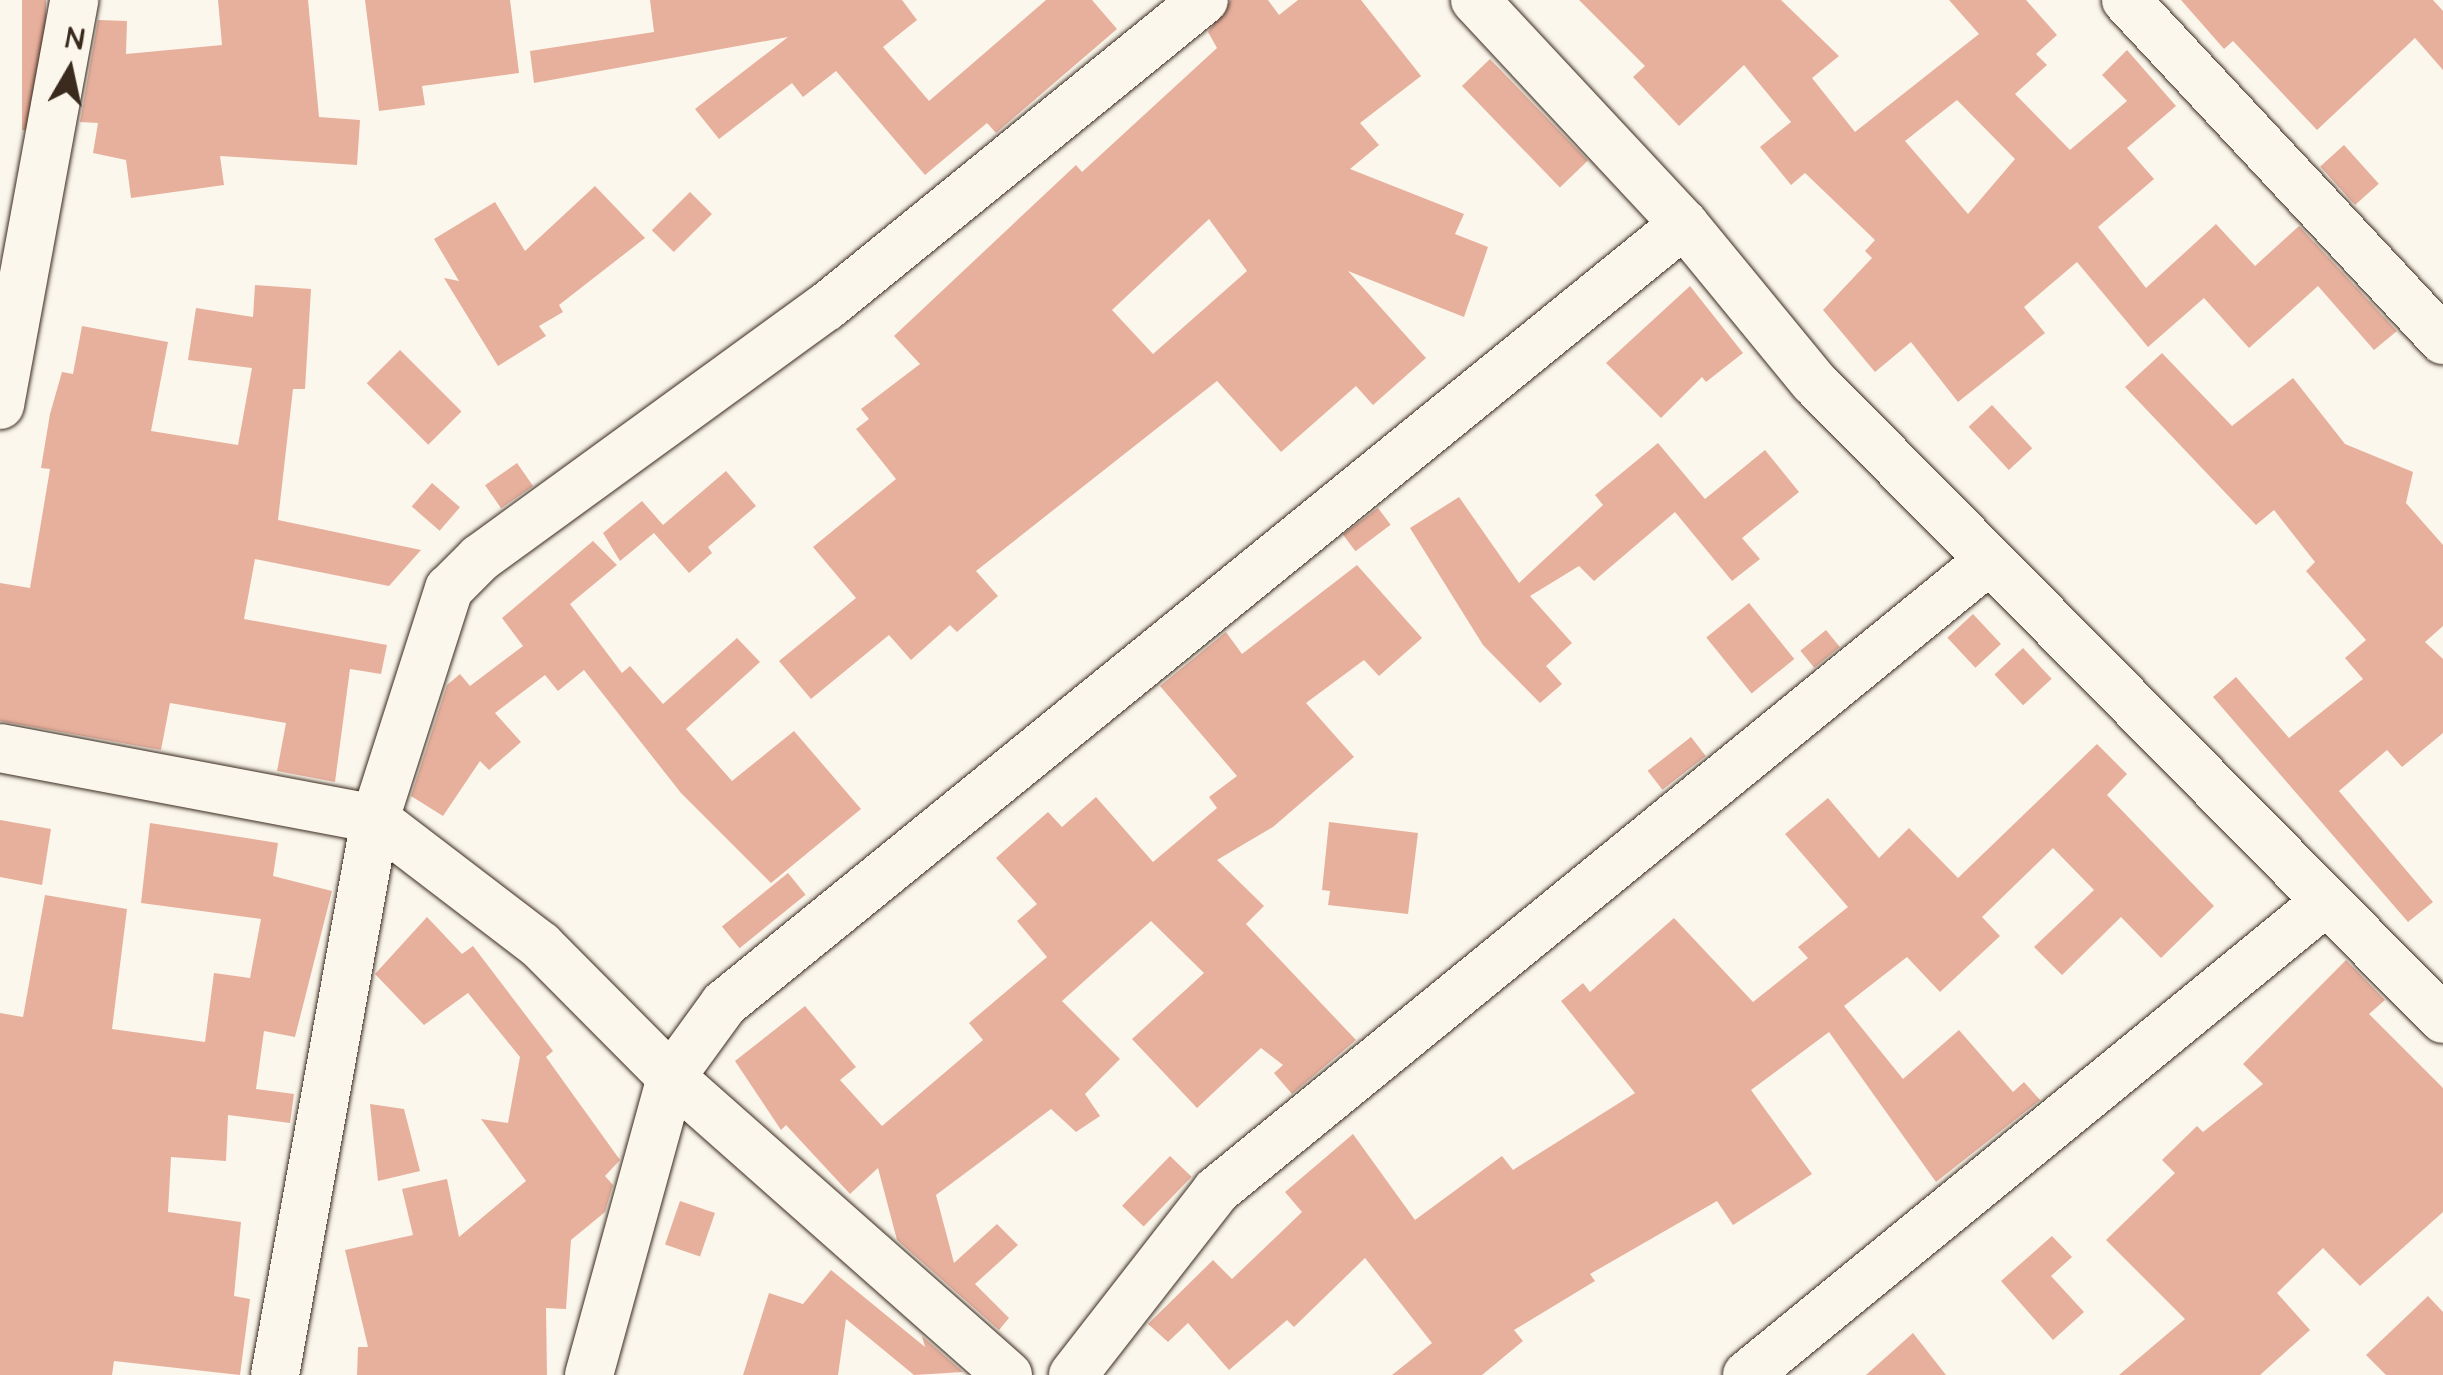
<!DOCTYPE html>
<style>
body{margin:0}
#map{position:relative;width:2443px;height:1375px;overflow:hidden;background:#fbf7ec;font-family:"Architects Daughter",sans-serif}
div>[style]{position:absolute}
.building>*{inset:0;background:#e7b09d;transform-origin:0 0}
.roads{filter:drop-shadow(0 0 2px #3b2a1e) drop-shadow(0 0 2px #3b2a1e)}
.minor>*{height:48px;margin:-24px;padding:0 24px;transform-origin:24px;border-radius:24px;background:#fbf7ec}
span{translate:-50% -50%;white-space:nowrap;text-align:center;line-height:1.15;-webkit-text-stroke:8px #fbf7ec;paint-order:stroke}
.north{position:absolute;left:20px;top:20px;width:100px;height:100px;-webkit-text-stroke:8px #fbf7ec;paint-order:stroke;rotate:9deg;font-size:28px;font-weight:700;line-height:40px;text-align:center;color:#3b2a1e}
.north::after{content:'';display:block;margin:auto;width:35px;height:45px;background:#3b2a1e;clip-path:polygon(50% 0,100% 100%,50% 72%,0 100%)}
</style>
<div id="map">
<div class="building">
<i style="left:22px;top:0;width:24px;height:130px"></i>
<i style="clip-path:polygon(218px 0,308px 0,319px 117px,360px 120px,357px 165px,220px 156px,224px 185px,131px 198px,126px 160px,93px 153px,98px 123px,80px 122px,98px 20px,127px 21px,126px 54px,222px 45px)"></i>
<i style="clip-path:polygon(365px 0,510px 0,519px 73px,422px 86px,425px 105px,379px 111px)"></i>
<i style="clip-path:polygon(650px 0,902px 0,917px 20px,883px 47px,929px 101px,1046px 0,1092px 0,1117px 29px,996px 133px,987px 123px,925px 175px,836px 71px,803px 97px,792px 83px,719px 139px,695px 109px,788px 37px,534px 83px,530px 51px,654px 32px)"></i>
<i style="clip-path:polygon(evenodd,1231px 0,1268px 0,1279px 15px,1298px 0,1361px 0,1421px 76px,1360px 123px,1379px 145px,1350px 169px,1464px 214px,1455px 234px,1488px 247px,1464px 317px,1348px 271px,1426px 358px,1373px 405px,1356px 386px,1281px 452px,1217px 381px,976px 571px,998px 596px,957px 632px,950px 625px,911px 660px,889px 635px,811px 699px,779px 661px,856px 598px,813px 547px,896px 479px,856px 429px,869px 419px,861px 409px,920px 364px,894px 336px,1076px 165px,1082px 172px,1217px 48px,1208px 32px,1231px 0,1209px 219px,1247px 271px,1153px 354px,1112px 310px,1209px 219px)"></i>
<i style="clip-path:polygon(evenodd,1579px 0,1781px 0,1839px 56px,1812px 78px,1855px 132px,1979px 34px,1949px 0,2026px 0,2057px 35px,2036px 54px,2047px 65px,2015px 94px,2070px 150px,2127px 101px,2102px 75px,2127px 50px,2176px 106px,2127px 148px,2154px 179px,2098px 227px,2146px 288px,2216px 224px,2255px 266px,2299px 226px,2397px 331px,2374px 350px,2318px 286px,2249px 348px,2204px 298px,2148px 347px,2077px 262px,2024px 307px,2045px 333px,1958px 402px,1911px 342px,1875px 372px,1823px 310px,1872px 258px,1865px 251px,1875px 240px,1805px 173px,1791px 185px,1760px 147px,1791px 122px,1744px 65px,1679px 126px,1633px 77px,1645px 66px,1579px 0,1957px 100px,2015px 159px,1968px 214px,1905px 141px,1957px 100px)"></i>
<i style="clip-path:polygon(2181px 0,2433px 0,2443px 11px,2443px 70px,2415px 38px,2317px 130px,2233px 41px,2224px 49px)"></i>
<i style="left:1490px;top:59px;width:141px;height:39px;rotate:46deg"></i>
<i style="left:2344px;top:145px;width:52px;height:32px;rotate:48deg"></i>
<i style="clip-path:polygon(595px 186px,645px 238px,559px 305px,563px 312px,539px 326px,546px 336px,498px 366px,444px 278px,459px 281px,434px 239px,495px 202px,525px 251px)"></i>
<i style="left:690px;top:192px;width:31px;height:54px;rotate:45deg"></i>
<i style="clip-path:polygon(255px 285px,311px 289px,305px 389px,293px 389px,278px 520px,421px 550px,389px 586px,255px 559px,244px 619px,387px 645px,381px 674px,350px 669px,335px 782px,277px 771px,286px 723px,170px 703px,161px 750px,0 721px,0 583px,30px 588px,50px 469px,41px 468px,50px 414px,62px 372px,73px 374px,82px 326px,168px 342px,151px 431px,238px 445px,252px 368px,188px 360px,196px 308px,253px 317px)"></i>
<i style="clip-path:polygon(1690px 286px,1743px 353px,1706px 382px,1702px 377px,1661px 418px,1606px 363px)"></i>
<i style="left:400px;top:350px;width:87px;height:47px;rotate:45deg"></i>
<i style="clip-path:polygon(2162px 353px,2232px 426px,2293px 378px,2345px 444px,2413px 472px,2406px 503px,2443px 545px,2443px 626px,2425px 642px,2443px 659px,2443px 733px,2402px 767px,2387px 750px,2339px 791px,2433px 902px,2408px 922px,2213px 697px,2236px 677px,2289px 738px,2363px 679px,2345px 658px,2366px 640px,2306px 571px,2315px 562px,2274px 510px,2256px 525px,2125px 387px)"></i>
<i style="left:1992px;top:405px;width:59px;height:32px;rotate:47deg"></i>
<i style="clip-path:polygon(1658px 443px,1705px 499px,1765px 450px,1799px 492px,1742px 538px,1760px 559px,1732px 581px,1675px 512px,1594px 581px,1579px 566px,1530px 596px,1572px 643px,1546px 666px,1562px 684px,1540px 703px,1483px 645px,1410px 528px,1459px 497px,1519px 583px,1603px 505px,1595px 495px)"></i>
<i style="left:517px;top:463px;width:28px;height:39px;rotate:55deg"></i>
<i style="clip-path:polygon(726px 471px,756px 506px,708px 547px,712px 553px,689px 573px,654px 533px,620px 561px,603px 533px,642px 501px,663px 525px)"></i>
<i style="left:432px;top:483px;width:37px;height:31px;rotate:41deg"></i>
<i style="left:1378px;top:508px;width:21px;height:44px;rotate:53deg"></i>
<i style="clip-path:polygon(593px 541px,617px 565px,570px 604px,622px 673px,630px 666px,663px 704px,737px 638px,760px 662px,686px 729px,732px 781px,794px 731px,861px 809px,771px 883px,681px 793px,584px 670px,558px 691px,545px 675px,495px 713px,521px 742px,489px 770px,480px 761px,443px 816px,411px 796px,447px 685px,460px 674px,470px 686px,523px 646px,502px 618px)"></i>
<i style="clip-path:polygon(1357px 565px,1422px 638px,1379px 676px,1364px 660px,1306px 703px,1354px 757px,1273px 827px,1217px 860px,1264px 906px,1246px 924px,1356px 1040px,1292px 1094px,1274px 1073px,1283px 1065px,1261px 1048px,1197px 1108px,1132px 1039px,1204px 973px,1151px 921px,1062px 1001px,1120px 1059px,1085px 1094px,1100px 1116px,1076px 1132px,1051px 1109px,936px 1195px,954px 1263px,997px 1224px,1018px 1245px,975px 1284px,1009px 1318px,999px 1330px,897px 1240px,878px 1168px,850px 1194px,786px 1125px,781px 1130px,735px 1061px,805px 1006px,856px 1067px,840px 1080px,882px 1126px,983px 1040px,969px 1023px,1047px 957px,1017px 921px,1037px 904px,996px 858px,1048px 812px,1062px 827px,1096px 797px,1153px 862px,1217px 808px,1209px 797px,1237px 776px,1160px 686px,1226px 632px,1242px 654px)"></i>
<i style="left:1749px;top:603px;width:72px;height:55px;rotate:51deg"></i>
<i style="left:1973px;top:614px;width:41px;height:35px;rotate:47deg"></i>
<i style="left:1826px;top:630px;width:22px;height:33px;rotate:51deg"></i>
<i style="left:2023px;top:648px;width:42px;height:39px;rotate:47deg"></i>
<i style="left:1691px;top:737px;width:24px;height:55px;rotate:52deg"></i>
<i style="clip-path:polygon(2097px 744px,2127px 774px,2107px 795px,2214px 906px,2161px 958px,2121px 917px,2062px 975px,2034px 947px,2094px 890px,2053px 848px,1982px 917px,2000px 936px,1940px 992px,1907px 957px,1844px 1006px,1903px 1079px,1959px 1030px,2013px 1092px,2024px 1082px,2040px 1100px,1936px 1182px,1829px 1032px,1751px 1090px,1812px 1174px,1733px 1225px,1717px 1201px,1590px 1274px,1595px 1281px,1514px 1330px,1523px 1341px,1482px 1375px,1392px 1375px,1432px 1343px,1365px 1258px,1294px 1327px,1287px 1320px,1229px 1370px,1188px 1323px,1168px 1342px,1148px 1324px,1213px 1260px,1232px 1279px,1302px 1212px,1285px 1192px,1353px 1134px,1415px 1220px,1502px 1156px,1513px 1170px,1635px 1093px,1561px 1001px,1583px 983px,1590px 992px,1674px 918px,1753px 1002px,1808px 958px,1798px 947px,1848px 907px,1785px 834px,1828px 798px,1879px 858px,1909px 828px,1958px 878px)"></i>
<i style="clip-path:polygon(0 820px,51px 829px,42px 885px,0 877px)"></i>
<i style="clip-path:polygon(1329px 822px,1418px 833px,1408px 914px,1328px 905px,1330px 891px,1322px 890px)"></i>
<i style="clip-path:polygon(150px 823px,278px 843px,273px 876px,332px 891px,295px 1037px,264px 1031px,256px 1089px,294px 1094px,290px 1123px,228px 1115px,226px 1161px,171px 1157px,168px 1212px,241px 1222px,234px 1296px,250px 1299px,240px 1375px,114px 1361px,112px 1375px,0 1375px,0 1013px,23px 1017px,45px 895px,127px 909px,112px 1029px,205px 1042px,214px 973px,250px 978px,261px 919px,141px 903px)"></i>
<i style="left:788px;top:873px;width:28px;height:85px;rotate:51deg"></i>
<i style="clip-path:polygon(427px 917px,462px 954px,473px 946px,553px 1051px,546px 1057px,620px 1160px,605px 1176px,613px 1185px,605px 1212px,571px 1240px,566px 1309px,546px 1308px,547px 1375px,357px 1375px,358px 1347px,368px 1347px,345px 1250px,413px 1235px,402px 1189px,447px 1179px,459px 1237px,526px 1181px,481px 1119px,508px 1123px,520px 1057px,468px 993px,424px 1025px,375px 974px)"></i>
<i style="clip-path:polygon(2346px 960px,2385px 1000px,2369px 1014px,2443px 1088px,2443px 1212px,2360px 1286px,2323px 1248px,2277px 1293px,2310px 1330px,2260px 1375px,2119px 1375px,2185px 1319px,2106px 1240px,2175px 1173px,2162px 1160px,2197px 1126px,2203px 1132px,2263px 1084px,2243px 1064px)"></i>
<i style="clip-path:polygon(370px 1104px,404px 1109px,420px 1171px,378px 1181px)"></i>
<i style="left:1170px;top:1156px;width:30px;height:69px;rotate:44deg"></i>
<i style="left:680px;top:1201px;width:37px;height:46px;rotate:19deg"></i>
<i style="clip-path:polygon(2052px 1236px,2072px 1257px,2051px 1276px,2084px 1312px,2053px 1340px,2001px 1281px)"></i>
<i style="clip-path:polygon(831px 1270px,925px 1347px,922px 1336px,963px 1372px,914px 1375px,846px 1319px,838px 1375px,743px 1375px,769px 1293px,803px 1304px)"></i>
<i style="clip-path:polygon(2428px 1296px,2443px 1312px,2443px 1375px,2386px 1375px,2366px 1355px)"></i>
<i style="clip-path:polygon(1913px 1333px,1946px 1375px,1866px 1375px)"></i>
</div>
<div class="roads">
<div class="minor">
<i style="left:1475px;top:0;width:306px;rotate:47deg"></i>
<i style="left:1684px;top:224px;width:205px;rotate:50.6deg"></i>
<i style="left:1814px;top:382px;width:895px;rotate:45.36deg"></i>
<i style="left:2126px;top:0;width:465px;rotate:47deg"></i>
<i style="left:0;top:405px;width:412px;rotate:-79.6deg"></i>
<i style="left:0;top:748px;width:382px;rotate:10.7deg"></i>
<i style="left:375px;top:819px;width:208px;rotate:37.4deg"></i>
<i style="left:540px;top:945px;width:186px;rotate:45.2deg"></i>
<i style="left:671px;top:1077px;width:450px;rotate:41.5deg"></i>
<i style="left:275px;top:1375px;width:565px;rotate:-79.8deg"></i>
<i style="left:375px;top:819px;width:242px;rotate:-72.2deg"></i>
<i style="left:449px;top:589px;width:44px;rotate:-45deg"></i>
<i style="left:480px;top:558px;width:427px;rotate:-36deg"></i>
<i style="left:826px;top:307px;width:487px;rotate:-39.1deg"></i>
<i style="left:589px;top:1375px;width:309px;rotate:-74.6deg"></i>
<i style="left:671px;top:1077px;width:90px;rotate:-54deg"></i>
<i style="left:724px;top:1004px;width:1237px;rotate:-39.09deg"></i>
<i style="left:1073px;top:1375px;width:233px;rotate:-52.1deg"></i>
<i style="left:1216px;top:1191px;width:994px;rotate:-39.2deg"></i>
<i style="left:1747px;top:1375px;width:744px;rotate:-39.27deg"></i>
</div>
</div>
<div class="north">N</div>
</div>
